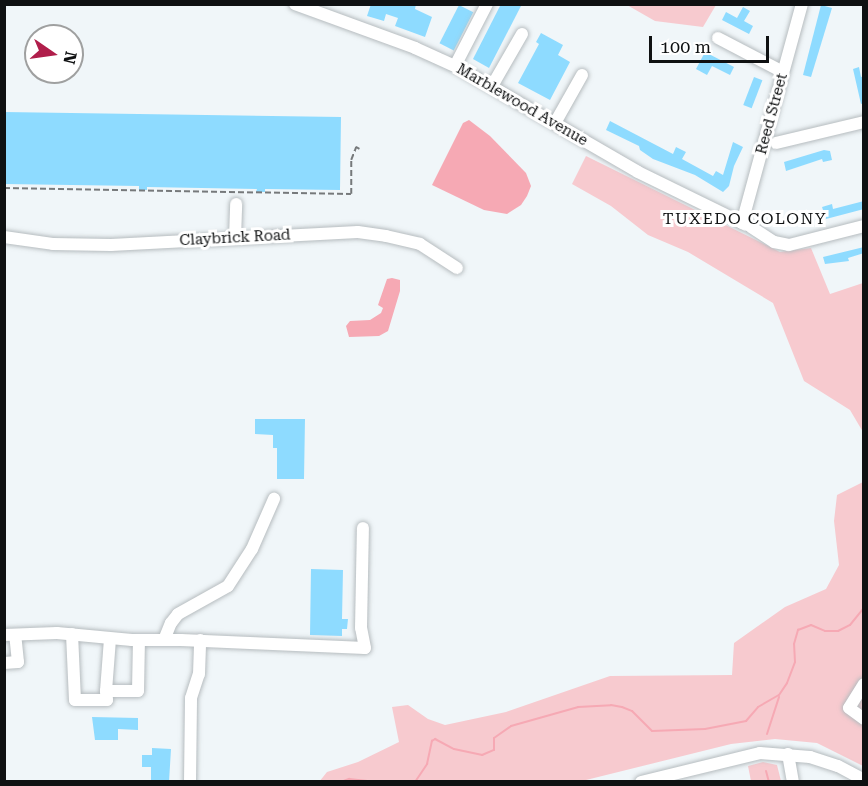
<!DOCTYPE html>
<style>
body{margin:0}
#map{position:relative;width:868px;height:786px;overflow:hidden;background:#f0f6f9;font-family:"Roboto Serif",serif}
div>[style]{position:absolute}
.green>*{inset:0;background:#f7cacf}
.water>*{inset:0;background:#f6a9b4}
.stream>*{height:2px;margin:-1px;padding:0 1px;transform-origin:1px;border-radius:1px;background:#f6a9b4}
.building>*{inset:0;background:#8edbff;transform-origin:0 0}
.path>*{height:1.5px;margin-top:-0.75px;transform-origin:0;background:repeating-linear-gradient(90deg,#76797b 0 6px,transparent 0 9px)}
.roads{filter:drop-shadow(0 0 2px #b6bcbf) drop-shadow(0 0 2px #b6bcbf)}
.minor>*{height:12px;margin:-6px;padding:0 6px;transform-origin:6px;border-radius:6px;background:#fff}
span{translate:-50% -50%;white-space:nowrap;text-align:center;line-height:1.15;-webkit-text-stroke:6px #fff;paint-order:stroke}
.street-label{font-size:15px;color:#0f1112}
.neighbourhood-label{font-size:16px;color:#0f1112;letter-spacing:1.5px}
.frame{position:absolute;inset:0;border:6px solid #0f1112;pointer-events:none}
.north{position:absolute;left:24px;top:24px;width:60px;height:60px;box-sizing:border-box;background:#fff;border:2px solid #9fa0a0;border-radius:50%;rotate:103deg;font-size:16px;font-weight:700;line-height:24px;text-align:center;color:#0f1112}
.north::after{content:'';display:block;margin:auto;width:21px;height:27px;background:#b01e4b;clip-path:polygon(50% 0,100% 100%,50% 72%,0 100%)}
.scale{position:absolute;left:649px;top:36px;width:120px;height:27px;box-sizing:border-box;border:3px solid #0f1112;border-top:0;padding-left:8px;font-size:18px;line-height:21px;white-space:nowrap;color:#0f1112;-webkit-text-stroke:4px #fff;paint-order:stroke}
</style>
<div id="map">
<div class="green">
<i style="clip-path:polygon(627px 5px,716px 5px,703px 27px,655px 21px)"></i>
<i style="clip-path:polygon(586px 156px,780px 252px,811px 248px,830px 294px,863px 283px,863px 432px,850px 410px,804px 381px,773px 303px,688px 252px,648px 235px,611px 206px,572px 184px)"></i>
<i style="clip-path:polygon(863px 482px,863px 766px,817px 743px,775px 739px,731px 744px,582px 781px,319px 782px,327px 772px,358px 762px,399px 742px,392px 707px,408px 705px,428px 719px,445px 725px,506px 712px,610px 676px,732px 675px,734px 643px,785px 607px,826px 589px,839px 565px,834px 521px,837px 495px)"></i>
<i style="clip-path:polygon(763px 762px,777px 765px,781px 781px,751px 781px,748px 766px)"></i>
</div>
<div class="water">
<i style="clip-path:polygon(469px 120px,490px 136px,526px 173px,531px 186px,527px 196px,521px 205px,507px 214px,484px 210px,432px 185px,463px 123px)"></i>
<i style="clip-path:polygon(392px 278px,400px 280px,400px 291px,388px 331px,379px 336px,349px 337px,346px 326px,350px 321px,370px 320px,381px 313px,383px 308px,378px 305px,387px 279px)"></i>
</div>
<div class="stream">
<i style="left:767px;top:734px;width:39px;rotate:-72deg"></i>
<i style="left:766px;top:771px;width:11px;rotate:75deg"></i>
<i style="left:341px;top:782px;width:9px;rotate:-21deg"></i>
<i style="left:349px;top:779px;width:30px;rotate:6deg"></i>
<i style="left:415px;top:782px;width:22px;rotate:-56deg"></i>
<i style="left:427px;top:764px;width:24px;rotate:-78deg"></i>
<i style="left:432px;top:741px;width:4px;rotate:-34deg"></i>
<i style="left:435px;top:739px;width:21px;rotate:28deg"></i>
<i style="left:454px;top:749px;width:29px;rotate:12deg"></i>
<i style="left:482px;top:755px;width:13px;rotate:-23deg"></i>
<i style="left:494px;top:750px;width:12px;rotate:-90deg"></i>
<i style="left:494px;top:738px;width:21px;rotate:-35deg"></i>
<i style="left:511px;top:726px;width:70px;rotate:-15.8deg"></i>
<i style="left:578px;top:707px;width:33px;rotate:-3deg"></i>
<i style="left:611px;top:705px;width:11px;rotate:10deg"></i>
<i style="left:622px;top:707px;width:11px;rotate:22deg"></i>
<i style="left:632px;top:711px;width:28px;rotate:45deg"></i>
<i style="left:652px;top:731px;width:53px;rotate:-2.2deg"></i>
<i style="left:705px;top:729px;width:42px;rotate:-11deg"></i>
<i style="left:746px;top:721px;width:18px;rotate:-49deg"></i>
<i style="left:758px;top:707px;width:24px;rotate:-30deg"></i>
<i style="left:779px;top:695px;width:14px;rotate:-56deg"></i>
<i style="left:787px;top:683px;width:22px;rotate:-69deg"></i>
<i style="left:795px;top:662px;width:18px;rotate:-93deg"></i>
<i style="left:794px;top:644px;width:15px;rotate:-74deg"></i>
<i style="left:798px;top:630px;width:14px;rotate:-21deg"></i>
<i style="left:811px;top:625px;width:15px;rotate:23deg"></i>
<i style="left:825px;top:631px;width:13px"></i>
<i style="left:838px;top:631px;width:13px;rotate:-27deg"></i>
<i style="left:850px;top:625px;width:22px;rotate:-51deg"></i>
</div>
<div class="building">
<i style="clip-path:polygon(371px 4px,416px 4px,415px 9px,432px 17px,425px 37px,395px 26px,398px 18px,386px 14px,384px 21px,367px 16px)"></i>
<i style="clip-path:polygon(501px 4px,522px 4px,489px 68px,473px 59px)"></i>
<i style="left:459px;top:5px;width:16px;height:43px;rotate:27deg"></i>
<i style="clip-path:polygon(821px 5px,832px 8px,811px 77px,803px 75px)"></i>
<i style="clip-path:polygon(743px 7px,750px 11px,744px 21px,753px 26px,749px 34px,722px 20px,726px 12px,737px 18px)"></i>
<i style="clip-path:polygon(541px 33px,563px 45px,558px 55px,570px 62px,550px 100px,518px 83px,539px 44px,536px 42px)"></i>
<i style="clip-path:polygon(705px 52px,734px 67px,730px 75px,712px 66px,707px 75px,696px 69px)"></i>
<i style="clip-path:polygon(859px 67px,861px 77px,864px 76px,864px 103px,861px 104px,853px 69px)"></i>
<i style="left:754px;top:77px;width:9px;height:30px;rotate:21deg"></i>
<i style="clip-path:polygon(4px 112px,341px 117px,340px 190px,265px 189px,265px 192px,256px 192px,257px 189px,147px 187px,147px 190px,139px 190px,139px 186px,4px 184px)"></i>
<i style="clip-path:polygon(610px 121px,673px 154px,676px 147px,686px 152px,682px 159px,713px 176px,716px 171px,723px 175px,733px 142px,743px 147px,734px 166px,729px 186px,723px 192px,695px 175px,653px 159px,640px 150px,639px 146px,606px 130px)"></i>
<i style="clip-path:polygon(824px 150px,830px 151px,832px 160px,823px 162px,822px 159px,786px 171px,784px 162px)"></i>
<i style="clip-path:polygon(864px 201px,864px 209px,826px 219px,822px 207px,832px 204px,833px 209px)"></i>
<i style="clip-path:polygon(864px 247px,864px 253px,848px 258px,849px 261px,825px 264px,823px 257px)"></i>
<i style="clip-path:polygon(255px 419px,305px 419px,304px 479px,277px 479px,277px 448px,273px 448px,273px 435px,255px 434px)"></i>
<i style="clip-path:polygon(311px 569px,343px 570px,342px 619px,348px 619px,347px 629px,342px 629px,342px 636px,310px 635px)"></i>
<i style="clip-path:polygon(92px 717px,138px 718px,138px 730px,118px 729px,118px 740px,95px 740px)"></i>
<i style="clip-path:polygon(152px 748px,171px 749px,169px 782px,151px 782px,151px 767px,142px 767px,142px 755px,152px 755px)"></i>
</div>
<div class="path">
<i style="left:4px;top:188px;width:347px;rotate:1deg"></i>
<i style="left:351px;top:194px;width:34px;rotate:-90deg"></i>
<i style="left:351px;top:160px;width:14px;rotate:-69deg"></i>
<i style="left:356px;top:147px;width:4px;rotate:27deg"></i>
</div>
<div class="roads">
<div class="minor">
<i style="left:295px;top:4px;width:128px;rotate:20.1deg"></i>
<i style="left:415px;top:48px;width:46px;rotate:24.3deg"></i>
<i style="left:457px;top:67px;width:209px;rotate:30.1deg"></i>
<i style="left:638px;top:172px;width:120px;rotate:26.1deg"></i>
<i style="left:718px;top:38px;width:73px;rotate:27.6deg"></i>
<i style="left:455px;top:66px;width:70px;rotate:-62.7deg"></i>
<i style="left:492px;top:86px;width:60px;rotate:-60deg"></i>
<i style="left:555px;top:123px;width:55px;rotate:-60.6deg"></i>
<i style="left:776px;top:143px;width:90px;rotate:-13.4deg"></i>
<i style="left:742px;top:223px;width:227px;rotate:-74.7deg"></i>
<i style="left:751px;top:227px;width:27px;rotate:33deg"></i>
<i style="left:774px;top:242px;width:15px;rotate:11deg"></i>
<i style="left:789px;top:245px;width:77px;rotate:-14.2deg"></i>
<i style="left:4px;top:237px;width:49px;rotate:8.1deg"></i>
<i style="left:53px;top:244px;width:58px;rotate:1deg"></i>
<i style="left:111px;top:245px;width:247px;rotate:-3deg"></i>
<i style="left:358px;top:232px;width:28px;rotate:8deg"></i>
<i style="left:386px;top:236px;width:35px;rotate:13deg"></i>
<i style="left:420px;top:244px;width:44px;rotate:33deg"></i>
<i style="left:235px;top:238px;width:34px;rotate:-88deg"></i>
<i style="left:72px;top:634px;width:66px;rotate:87.4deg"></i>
<i style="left:75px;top:700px;width:32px"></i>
<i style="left:107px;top:700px;width:9px;rotate:-96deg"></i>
<i style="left:4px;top:635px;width:53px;rotate:-2.2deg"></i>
<i style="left:57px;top:633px;width:75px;rotate:5.3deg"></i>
<i style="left:132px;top:640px;width:49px"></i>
<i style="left:181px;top:640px;width:184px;rotate:2.5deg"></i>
<i style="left:365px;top:648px;width:20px;rotate:-101deg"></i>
<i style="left:361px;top:628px;width:100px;rotate:-88.9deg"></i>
<i style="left:110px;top:639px;width:52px;rotate:94.4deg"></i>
<i style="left:106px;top:691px;width:32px"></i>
<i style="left:138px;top:691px;width:51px;rotate:-88.9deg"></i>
<i style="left:164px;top:640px;width:18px;rotate:-68deg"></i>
<i style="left:171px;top:623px;width:11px;rotate:-52deg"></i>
<i style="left:178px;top:614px;width:57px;rotate:-29.2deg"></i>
<i style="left:228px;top:586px;width:44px;rotate:-57deg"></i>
<i style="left:252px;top:549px;width:55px;rotate:-66.3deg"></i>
<i style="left:4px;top:663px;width:14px;rotate:-4deg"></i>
<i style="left:18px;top:662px;width:27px;rotate:-96deg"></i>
<i style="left:864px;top:684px;width:28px;rotate:122deg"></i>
<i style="left:849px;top:708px;width:19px;rotate:36deg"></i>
<i style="left:788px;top:754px;width:28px;rotate:80deg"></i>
<i style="left:190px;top:782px;width:84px;rotate:-89.3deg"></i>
<i style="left:191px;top:698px;width:25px;rotate:-72deg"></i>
<i style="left:199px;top:674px;width:34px;rotate:-88deg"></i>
<i style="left:641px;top:782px;width:122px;rotate:-13.7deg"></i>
<i style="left:760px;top:753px;width:50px;rotate:4.6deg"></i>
<i style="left:810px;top:757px;width:29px;rotate:18deg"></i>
<i style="left:838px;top:766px;width:30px;rotate:28deg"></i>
</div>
</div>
<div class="street-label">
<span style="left:522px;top:105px;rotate:30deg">Marblewood Avenue</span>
<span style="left:772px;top:114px;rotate:-75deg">Reed Street</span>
<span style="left:235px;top:238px;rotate:-3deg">Claybrick Road</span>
</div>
<div class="neighbourhood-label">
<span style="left:745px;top:219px">TUXEDO COLONY</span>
</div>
<div class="frame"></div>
<div class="north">N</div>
<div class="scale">100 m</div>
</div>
